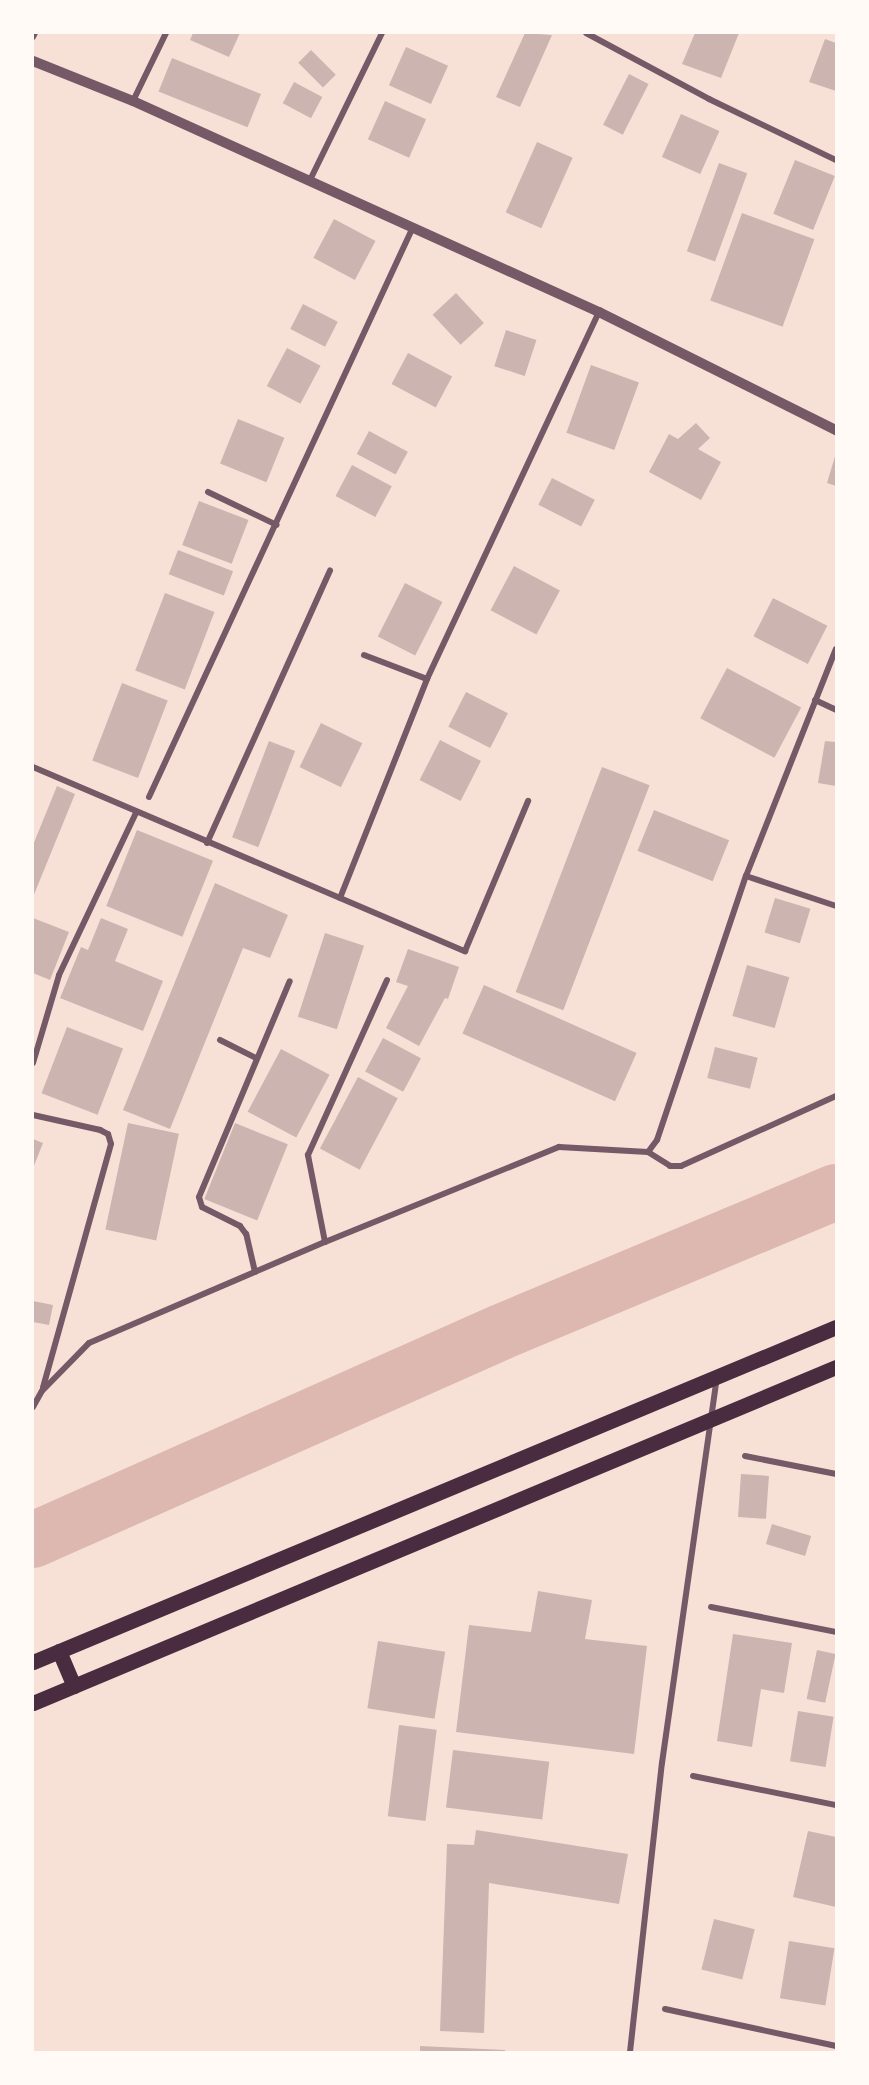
<!DOCTYPE html>
<style>
body{margin:0}
#map{position:relative;width:869px;height:2085px;overflow:hidden;background:#f7e1d7;font-family:Roboto,sans-serif}
div>[style]{position:absolute}
.river>*{height:56px;margin:-28px;padding:0 28px;transform-origin:28px;border-radius:28px;background:#dcb8b0}
.building>*{inset:0;background:#ccb4b1;transform-origin:0 0}
.minor>*{height:6px;margin:-3px;padding:0 3px;transform-origin:3px;border-radius:3px;background:#755966}
.tertiary>*{height:10px;margin:-5px;padding:0 5px;transform-origin:5px;border-radius:5px;background:#755966}
.primary>*{height:15px;margin:-7.5px;padding:0 7.5px;transform-origin:7.5px;border-radius:7.5px;background:#4a2c40}
span{translate:-50% -50%;white-space:nowrap;text-align:center;line-height:1.15;-webkit-text-stroke:4.5px #fffaf5;paint-order:stroke}
.frame{position:absolute;inset:0;border:34px solid #fffaf5;pointer-events:none}
</style>
<div id="map">
<div class="river">
<i style="left:33px;top:1540px;width:512px;rotate:-23.96deg"></i>
<i style="left:501px;top:1332px;width:363px;rotate:-22.7deg"></i>
</div>
<div class="building">
<i style="clip-path:polygon(193px 33px,240px 33px,229px 57px,190px 40px)"></i>
<i style="clip-path:polygon(525px 33px,552px 35px,520px 107px,496px 97px)"></i>
<i style="clip-path:polygon(695px 33px,739px 33px,721px 78px,682px 64px)"></i>
<i style="clip-path:polygon(825px 39px,836px 43px,836px 91px,809px 82px)"></i>
<i style="left:406px;top:47px;width:46px;height:42px;rotate:24deg"></i>
<i style="left:311px;top:50px;width:35px;height:18px;rotate:45deg"></i>
<i style="left:172px;top:58px;width:96px;height:36px;rotate:22deg"></i>
<i style="left:629px;top:74px;width:22px;height:57px;rotate:27deg"></i>
<i style="left:294px;top:82px;width:32px;height:24px;rotate:28deg"></i>
<i style="left:385px;top:101px;width:45px;height:42px;rotate:24deg"></i>
<i style="left:681px;top:114px;width:42px;height:47px;rotate:24deg"></i>
<i style="left:537px;top:142px;width:39px;height:77px;rotate:24deg"></i>
<i style="left:795px;top:160px;width:43px;height:58px;rotate:22deg"></i>
<i style="left:719px;top:163px;width:30px;height:94px;rotate:20deg"></i>
<i style="left:742px;top:213px;width:77px;height:93px;rotate:20deg"></i>
<i style="left:334px;top:219px;width:47px;height:44px;rotate:28deg"></i>
<i style="left:456px;top:293px;width:41px;height:32px;rotate:47deg"></i>
<i style="left:303px;top:304px;width:39px;height:28px;rotate:27deg"></i>
<i style="left:506px;top:330px;width:32px;height:38px;rotate:18deg"></i>
<i style="left:287px;top:348px;width:38px;height:43px;rotate:28deg"></i>
<i style="left:408px;top:353px;width:50px;height:35px;rotate:28deg"></i>
<i style="left:591px;top:365px;width:51px;height:72px;rotate:20deg"></i>
<i style="left:238px;top:419px;width:50px;height:48px;rotate:22deg"></i>
<i style="clip-path:polygon(696px 423px,710px 438px,698px 449px,721px 462px,701px 500px,649px 472px,669px 434px,678px 439px)"></i>
<i style="left:369px;top:431px;width:44px;height:26px;rotate:28deg"></i>
<i style="clip-path:polygon(836px 453px,836px 486px,827px 483px)"></i>
<i style="left:352px;top:465px;width:45px;height:35px;rotate:28deg"></i>
<i style="left:552px;top:478px;width:48px;height:30px;rotate:27deg"></i>
<i style="left:199px;top:501px;width:53px;height:47px;rotate:21deg"></i>
<i style="left:178px;top:550px;width:59px;height:26px;rotate:21deg"></i>
<i style="left:514px;top:566px;width:52px;height:50px;rotate:28deg"></i>
<i style="left:405px;top:583px;width:42px;height:60px;rotate:27deg"></i>
<i style="left:165px;top:593px;width:53px;height:83px;rotate:21deg"></i>
<i style="left:773px;top:598px;width:61px;height:43px;rotate:27deg"></i>
<i style="left:727px;top:668px;width:84px;height:57px;rotate:28deg"></i>
<i style="left:122px;top:683px;width:49px;height:83px;rotate:21deg"></i>
<i style="left:466px;top:692px;width:47px;height:39px;rotate:27deg"></i>
<i style="left:321px;top:723px;width:46px;height:49px;rotate:26deg"></i>
<i style="left:440px;top:740px;width:46px;height:45px;rotate:27deg"></i>
<i style="left:269px;top:741px;width:28px;height:103px;rotate:21deg"></i>
<i style="clip-path:polygon(825px 741px,836px 742px,836px 786px,818px 783px)"></i>
<i style="left:602px;top:767px;width:51px;height:241px;rotate:21deg"></i>
<i style="clip-path:polygon(57px 786px,75px 794px,33px 897px,33px 845px)"></i>
<i style="left:654px;top:810px;width:81px;height:44px;rotate:22deg"></i>
<i style="left:137px;top:830px;width:82px;height:82px;rotate:22deg"></i>
<i style="clip-path:polygon(215px 883px,288px 915px,270px 958px,243px 948px,170px 1129px,123px 1110px)"></i>
<i style="left:775px;top:898px;width:37px;height:36px;rotate:17deg"></i>
<i style="clip-path:polygon(33px 918px,69px 932px,50px 980px,33px 973px)"></i>
<i style="clip-path:polygon(101px 918px,128px 929px,115px 961px,163px 981px,143px 1031px,60px 998px,81px 947px,88px 950px)"></i>
<i style="left:325px;top:933px;width:41px;height:88px;rotate:18deg"></i>
<i style="clip-path:polygon(408px 949px,459px 967px,448px 999px,445px 998px,419px 1046px,386px 1028px,408px 986px,396px 982px)"></i>
<i style="left:747px;top:965px;width:44px;height:53px;rotate:16deg"></i>
<i style="left:484px;top:985px;width:167px;height:53px;rotate:24deg"></i>
<i style="left:67px;top:1027px;width:60px;height:71px;rotate:21deg"></i>
<i style="left:383px;top:1038px;width:43px;height:38px;rotate:28deg"></i>
<i style="left:715px;top:1047px;width:44px;height:32px;rotate:14deg"></i>
<i style="left:281px;top:1049px;width:55px;height:71px;rotate:28deg"></i>
<i style="left:358px;top:1077px;width:45px;height:81px;rotate:28deg"></i>
<i style="left:128px;top:1123px;width:52px;height:109px;rotate:12deg"></i>
<i style="left:235px;top:1123px;width:57px;height:82px;rotate:22deg"></i>
<i style="clip-path:polygon(33px 1139px,43px 1143px,33px 1168px)"></i>
<i style="clip-path:polygon(33px 1301px,53px 1305px,49px 1325px,33px 1322px)"></i>
<i style="left:741px;top:1474px;width:28px;height:43px;rotate:4deg"></i>
<i style="left:772px;top:1524px;width:41px;height:21px;rotate:17deg"></i>
<i style="clip-path:polygon(538px 1591px,592px 1600px,585px 1639px,647px 1646px,634px 1754px,456px 1732px,469px 1625px,531px 1632px)"></i>
<i style="clip-path:polygon(733px 1634px,792px 1643px,784px 1693px,761px 1689px,752px 1747px,717px 1741px)"></i>
<i style="left:378px;top:1641px;width:68px;height:68px;rotate:9deg"></i>
<i style="left:817px;top:1650px;width:19px;height:50px;rotate:12deg"></i>
<i style="left:798px;top:1711px;width:36px;height:51px;rotate:9deg"></i>
<i style="left:399px;top:1725px;width:38px;height:92px;rotate:7deg"></i>
<i style="left:453px;top:1750px;width:97px;height:58px;rotate:7deg"></i>
<i style="clip-path:polygon(476px 1830px,628px 1854px,619px 1904px,489px 1883px,484px 2033px,440px 2031px,447px 1844px,474px 1845px)"></i>
<i style="clip-path:polygon(808px 1831px,836px 1837px,836px 1907px,793px 1897px)"></i>
<i style="left:714px;top:1919px;width:42px;height:52px;rotate:14deg"></i>
<i style="left:789px;top:1941px;width:46px;height:58px;rotate:9deg"></i>
<i style="clip-path:polygon(420px 2046px,505px 2050px,505px 2052px,420px 2052px)"></i>
</div>
<div class="minor">
<i style="left:586px;top:33px;width:140px;rotate:28.2deg"></i>
<i style="left:709px;top:99px;width:141px;rotate:25.7deg"></i>
<i style="left:33px;top:37px;width:4px;rotate:-63deg"></i>
<i style="left:133px;top:101px;width:76px;rotate:-64.1deg"></i>
<i style="left:310px;top:180px;width:164px;rotate:-63.9deg"></i>
<i style="left:208px;top:492px;width:76px;rotate:25.6deg"></i>
<i style="left:364px;top:655px;width:67px;rotate:20.9deg"></i>
<i style="left:815px;top:700px;width:23px;rotate:25deg"></i>
<i style="left:33px;top:767px;width:470px;rotate:23.1deg"></i>
<i style="left:465px;top:951px;width:163px;rotate:-67.2deg"></i>
<i style="left:149px;top:797px;width:628px;rotate:-65.15deg"></i>
<i style="left:207px;top:843px;width:299px;rotate:-65.7deg"></i>
<i style="left:746px;top:876px;width:95px;rotate:18.4deg"></i>
<i style="left:340px;top:898px;width:236px;rotate:-68.3deg"></i>
<i style="left:427px;top:679px;width:405px;rotate:-64.9deg"></i>
<i style="left:220px;top:1040px;width:40px;rotate:26.6deg"></i>
<i style="left:33px;top:1063px;width:92px;rotate:-73.5deg"></i>
<i style="left:59px;top:975px;width:179px;rotate:-64.6deg"></i>
<i style="left:33px;top:1115px;width:69px;rotate:12.6deg"></i>
<i style="left:100px;top:1130px;width:9px;rotate:27deg"></i>
<i style="left:108px;top:1134px;width:10px;rotate:73deg"></i>
<i style="left:111px;top:1144px;width:253px;rotate:105.6deg"></i>
<i style="left:648px;top:1152px;width:26px;rotate:32deg"></i>
<i style="left:670px;top:1166px;width:11px"></i>
<i style="left:681px;top:1166px;width:170px;rotate:-24.3deg"></i>
<i style="left:325px;top:1242px;width:89px;rotate:-101.1deg"></i>
<i style="left:308px;top:1155px;width:192px;rotate:-65.7deg"></i>
<i style="left:255px;top:1272px;width:39px;rotate:-103deg"></i>
<i style="left:246px;top:1234px;width:10px;rotate:-127deg"></i>
<i style="left:240px;top:1226px;width:42px;rotate:-153.4deg"></i>
<i style="left:202px;top:1207px;width:10px;rotate:-107deg"></i>
<i style="left:199px;top:1197px;width:234px;rotate:-67.2deg"></i>
<i style="left:33px;top:1407px;width:18px;rotate:-61deg"></i>
<i style="left:42px;top:1391px;width:67px;rotate:-45.6deg"></i>
<i style="left:89px;top:1343px;width:257px;rotate:-23.2deg"></i>
<i style="left:325px;top:1242px;width:253px;rotate:-22.1deg"></i>
<i style="left:559px;top:1147px;width:89px;rotate:3.2deg"></i>
<i style="left:648px;top:1152px;width:15px;rotate:-53deg"></i>
<i style="left:657px;top:1140px;width:279px;rotate:-71.4deg"></i>
<i style="left:746px;top:876px;width:244px;rotate:-68.4deg"></i>
<i style="left:745px;top:1456px;width:93px;rotate:11.2deg"></i>
<i style="left:711px;top:1607px;width:127px;rotate:11.3deg"></i>
<i style="left:693px;top:1776px;width:146px;rotate:11.5deg"></i>
<i style="left:665px;top:2009px;width:175px;rotate:12.2deg"></i>
<i style="left:630px;top:2052px;width:291px;rotate:-83.7deg"></i>
<i style="left:662px;top:1763px;width:390px;rotate:-81.9deg"></i>
</div>
<div class="tertiary">
<i style="left:33px;top:61px;width:108px;rotate:21.8deg"></i>
<i style="left:133px;top:101px;width:512px;rotate:24.36deg"></i>
<i style="left:599px;top:312px;width:265px;rotate:26.5deg"></i>
</div>
<div class="primary">
<i style="left:59px;top:1651px;width:38px;rotate:67deg"></i>
<i style="left:33px;top:1662px;width:870px;rotate:-22.65deg"></i>
<i style="left:33px;top:1703px;width:870px;rotate:-22.71deg"></i>
</div>
<div class="frame"></div>
</div>
